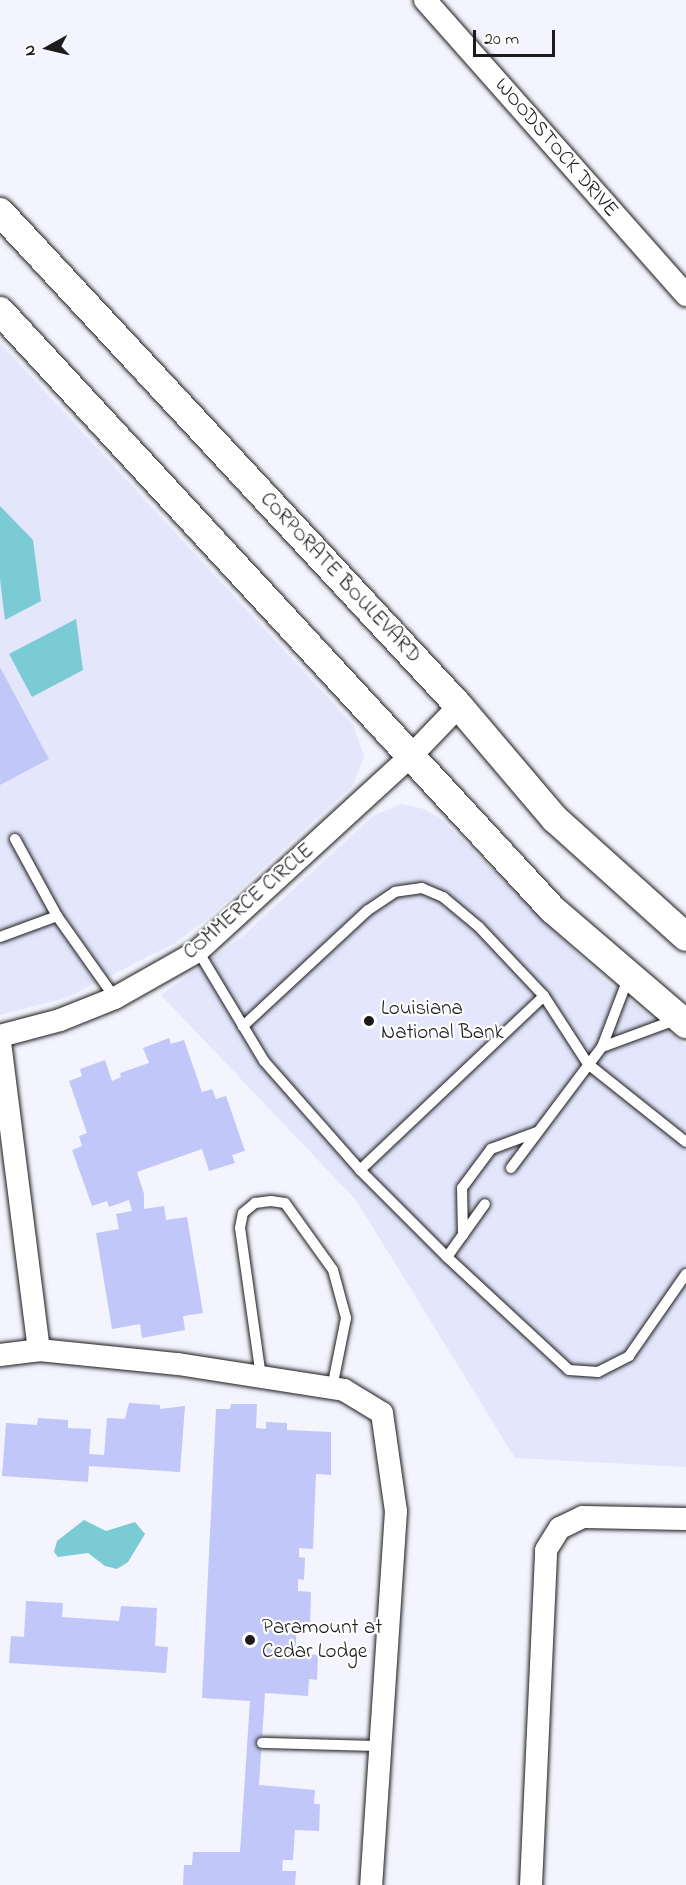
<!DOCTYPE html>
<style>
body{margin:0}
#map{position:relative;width:686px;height:1885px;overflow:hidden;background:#f3f4fe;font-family:"Indie Flower",sans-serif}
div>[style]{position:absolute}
.built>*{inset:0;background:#e4e6fc}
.water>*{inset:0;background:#7acbd4}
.building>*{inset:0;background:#c2c7f9}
.roads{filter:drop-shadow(0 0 2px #1c1c1c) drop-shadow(0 0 2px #1c1c1c)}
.service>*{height:10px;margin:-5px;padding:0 5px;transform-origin:5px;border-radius:5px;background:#fff}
.minor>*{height:22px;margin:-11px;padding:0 11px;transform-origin:11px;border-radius:11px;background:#fff}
.tertiary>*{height:28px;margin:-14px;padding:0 14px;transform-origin:14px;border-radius:14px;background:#fff}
.dots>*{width:16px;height:16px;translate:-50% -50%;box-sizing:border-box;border:3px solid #fff;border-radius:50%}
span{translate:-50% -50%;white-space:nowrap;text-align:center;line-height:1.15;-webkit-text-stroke:4.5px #fff;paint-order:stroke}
.street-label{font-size:21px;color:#1c1c1c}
.poi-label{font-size:21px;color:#1c1c1c}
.left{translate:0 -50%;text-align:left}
.north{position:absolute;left:18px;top:18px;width:60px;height:60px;-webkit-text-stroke:4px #fff;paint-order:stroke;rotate:262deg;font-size:16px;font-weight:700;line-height:24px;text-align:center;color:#1c1c1c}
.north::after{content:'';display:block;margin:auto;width:21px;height:27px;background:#1c1c1c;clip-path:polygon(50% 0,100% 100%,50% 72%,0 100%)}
.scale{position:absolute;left:473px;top:30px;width:82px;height:27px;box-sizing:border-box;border:3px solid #1c1c1c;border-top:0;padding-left:8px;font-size:18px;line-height:21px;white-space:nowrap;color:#1c1c1c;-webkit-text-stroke:4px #fff;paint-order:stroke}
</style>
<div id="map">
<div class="built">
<i style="clip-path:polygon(0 343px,354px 726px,364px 757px,353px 785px,211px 916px,175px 943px,66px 998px,0 1015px)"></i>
<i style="clip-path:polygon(401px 804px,424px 809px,440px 818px,603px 979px,686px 1046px,686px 1467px,515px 1458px,356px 1200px,161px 995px,243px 936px,373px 816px)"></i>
</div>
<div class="water">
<i style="clip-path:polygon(0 506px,33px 540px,41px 601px,5px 620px,0 579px)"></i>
<i style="clip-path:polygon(76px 619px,83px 670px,32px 697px,9px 654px)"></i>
<i style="clip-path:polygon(84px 1520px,106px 1531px,135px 1522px,145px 1534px,128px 1562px,117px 1569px,105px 1566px,88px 1553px,58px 1557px,54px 1552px,57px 1541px)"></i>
</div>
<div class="building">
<i style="clip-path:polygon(0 667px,49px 759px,0 785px)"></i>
<i style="clip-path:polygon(169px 1038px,171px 1044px,184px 1040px,202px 1092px,212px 1089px,216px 1099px,226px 1096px,245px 1151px,232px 1155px,235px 1163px,209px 1171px,202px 1149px,137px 1172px,144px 1194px,144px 1209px,164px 1206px,166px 1220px,187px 1217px,203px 1313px,183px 1316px,185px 1330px,142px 1338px,140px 1324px,112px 1329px,96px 1233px,119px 1229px,116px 1214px,132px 1211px,129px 1200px,109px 1207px,107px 1201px,92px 1206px,72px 1150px,82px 1146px,79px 1136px,87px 1133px,69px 1081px,82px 1076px,80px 1069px,105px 1060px,112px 1081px,121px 1077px,120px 1073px,149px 1063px,143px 1048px)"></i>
<i style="clip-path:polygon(129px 1403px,160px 1405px,160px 1409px,185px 1406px,180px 1472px,89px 1466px,88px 1482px,2px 1476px,6px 1423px,37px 1425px,38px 1418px,68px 1420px,68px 1428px,91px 1429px,89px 1454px,104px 1455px,107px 1418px,125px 1419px)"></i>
<i style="clip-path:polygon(231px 1404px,257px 1404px,256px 1428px,266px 1429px,266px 1422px,287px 1423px,287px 1430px,331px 1432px,331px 1475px,316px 1474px,313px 1549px,299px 1548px,299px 1557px,305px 1558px,304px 1580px,298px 1579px,298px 1591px,311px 1592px,310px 1627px,296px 1627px,296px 1654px,318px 1655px,317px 1680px,309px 1679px,308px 1696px,265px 1693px,259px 1785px,315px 1790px,314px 1804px,320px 1804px,319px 1831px,295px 1830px,293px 1860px,283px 1860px,282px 1871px,296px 1871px,295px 1885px,183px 1885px,184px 1865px,192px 1865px,193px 1852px,240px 1852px,250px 1701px,202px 1698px,216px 1409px,230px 1409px)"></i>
<i style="clip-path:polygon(26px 1601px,63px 1603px,62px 1617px,119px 1621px,121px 1606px,157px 1608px,155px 1646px,168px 1647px,166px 1673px,9px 1663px,11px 1636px,24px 1637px)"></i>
</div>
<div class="roads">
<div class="service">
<i style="left:15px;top:839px;width:88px;rotate:61.4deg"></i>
<i style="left:57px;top:916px;width:100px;rotate:54.7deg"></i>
<i style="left:0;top:937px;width:61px;rotate:-20.2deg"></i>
<i style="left:198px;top:951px;width:128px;rotate:59deg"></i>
<i style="left:264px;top:1061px;width:145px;rotate:48.6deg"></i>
<i style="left:360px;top:1170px;width:253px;rotate:-43.4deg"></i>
<i style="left:544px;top:996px;width:95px;rotate:-133.3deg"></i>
<i style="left:479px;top:927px;width:47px;rotate:-140.2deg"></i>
<i style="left:443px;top:897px;width:23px;rotate:-157deg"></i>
<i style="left:422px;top:888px;width:27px;rotate:172deg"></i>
<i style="left:395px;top:892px;width:32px;rotate:146deg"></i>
<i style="left:368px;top:910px;width:171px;rotate:137.1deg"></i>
<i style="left:544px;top:996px;width:81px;rotate:57.1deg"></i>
<i style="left:588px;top:1064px;width:125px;rotate:38.5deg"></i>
<i style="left:602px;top:1047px;width:81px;rotate:-20.2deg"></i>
<i style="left:511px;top:1168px;width:151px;rotate:-53.1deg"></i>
<i style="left:602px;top:1047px;width:76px;rotate:-69.2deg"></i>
<i style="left:360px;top:1170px;width:123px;rotate:45deg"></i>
<i style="left:447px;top:1257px;width:166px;rotate:42.8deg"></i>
<i style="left:569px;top:1370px;width:29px;rotate:4deg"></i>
<i style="left:598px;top:1372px;width:35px;rotate:-27deg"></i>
<i style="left:629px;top:1356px;width:100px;rotate:-55.2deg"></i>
<i style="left:463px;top:1235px;width:47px;rotate:-91.2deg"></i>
<i style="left:462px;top:1188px;width:49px;rotate:-53.4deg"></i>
<i style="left:491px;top:1149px;width:49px;rotate:-20.3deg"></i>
<i style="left:447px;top:1257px;width:65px;rotate:-54.4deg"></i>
<i style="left:261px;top:1377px;width:150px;rotate:-98deg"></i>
<i style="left:240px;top:1228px;width:15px;rotate:-79deg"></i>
<i style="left:243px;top:1213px;width:16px;rotate:-40deg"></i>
<i style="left:255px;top:1203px;width:16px;rotate:-7deg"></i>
<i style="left:271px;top:1201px;width:14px;rotate:8deg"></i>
<i style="left:285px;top:1203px;width:82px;rotate:54.4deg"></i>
<i style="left:333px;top:1270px;width:50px;rotate:74.8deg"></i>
<i style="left:346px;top:1318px;width:71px;rotate:101.3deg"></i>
<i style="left:262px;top:1743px;width:118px;rotate:1.5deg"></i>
</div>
<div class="minor">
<i style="left:425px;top:0;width:394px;rotate:48.5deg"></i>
<i style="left:0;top:1036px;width:62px;rotate:-14.9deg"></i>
<i style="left:60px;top:1020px;width:59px;rotate:-21.8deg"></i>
<i style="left:115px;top:998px;width:95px;rotate:-29.5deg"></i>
<i style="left:198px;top:951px;width:289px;rotate:-42.5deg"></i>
<i style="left:411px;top:756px;width:69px;rotate:-46.2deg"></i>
<i style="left:0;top:1042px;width:310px;rotate:82.8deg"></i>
<i style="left:39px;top:1350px;width:140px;rotate:5.8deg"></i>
<i style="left:178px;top:1364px;width:168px;rotate:8.9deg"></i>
<i style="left:344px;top:1390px;width:44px;rotate:31.2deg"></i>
<i style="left:382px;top:1413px;width:99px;rotate:81.9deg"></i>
<i style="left:396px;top:1511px;width:375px;rotate:93.8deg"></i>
<i style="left:0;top:1355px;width:39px;rotate:-7deg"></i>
<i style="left:531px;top:1885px;width:335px;rotate:-87.4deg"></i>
<i style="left:546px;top:1550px;width:26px;rotate:-58deg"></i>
<i style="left:560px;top:1528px;width:25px;rotate:-26deg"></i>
<i style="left:583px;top:1517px;width:103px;rotate:1.1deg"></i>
</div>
<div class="tertiary">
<i style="left:0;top:212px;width:674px;rotate:47.1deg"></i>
<i style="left:459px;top:706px;width:148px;rotate:49.7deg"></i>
<i style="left:555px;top:819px;width:176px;rotate:42deg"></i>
<i style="left:0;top:311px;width:814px;rotate:47.29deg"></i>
<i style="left:552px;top:909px;width:177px;rotate:40.6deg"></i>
</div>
</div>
<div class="dots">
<i style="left:369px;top:1021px;background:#1c1c1c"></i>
<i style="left:250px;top:1640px;background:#1c1c1c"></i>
</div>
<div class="street-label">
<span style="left:556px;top:148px;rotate:49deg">WOODSTOCK DRIVE</span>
<span style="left:340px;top:578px;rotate:47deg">CORPORATE BOULEVARD</span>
<span style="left:249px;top:902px;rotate:-41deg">COMMERCE CIRCLE</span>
</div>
<div class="poi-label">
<span class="left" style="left:381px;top:1021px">Louisiana<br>National Bank</span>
<span class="left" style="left:262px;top:1640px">Paramount at<br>Cedar Lodge</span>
</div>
<div class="north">N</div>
<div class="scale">20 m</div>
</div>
